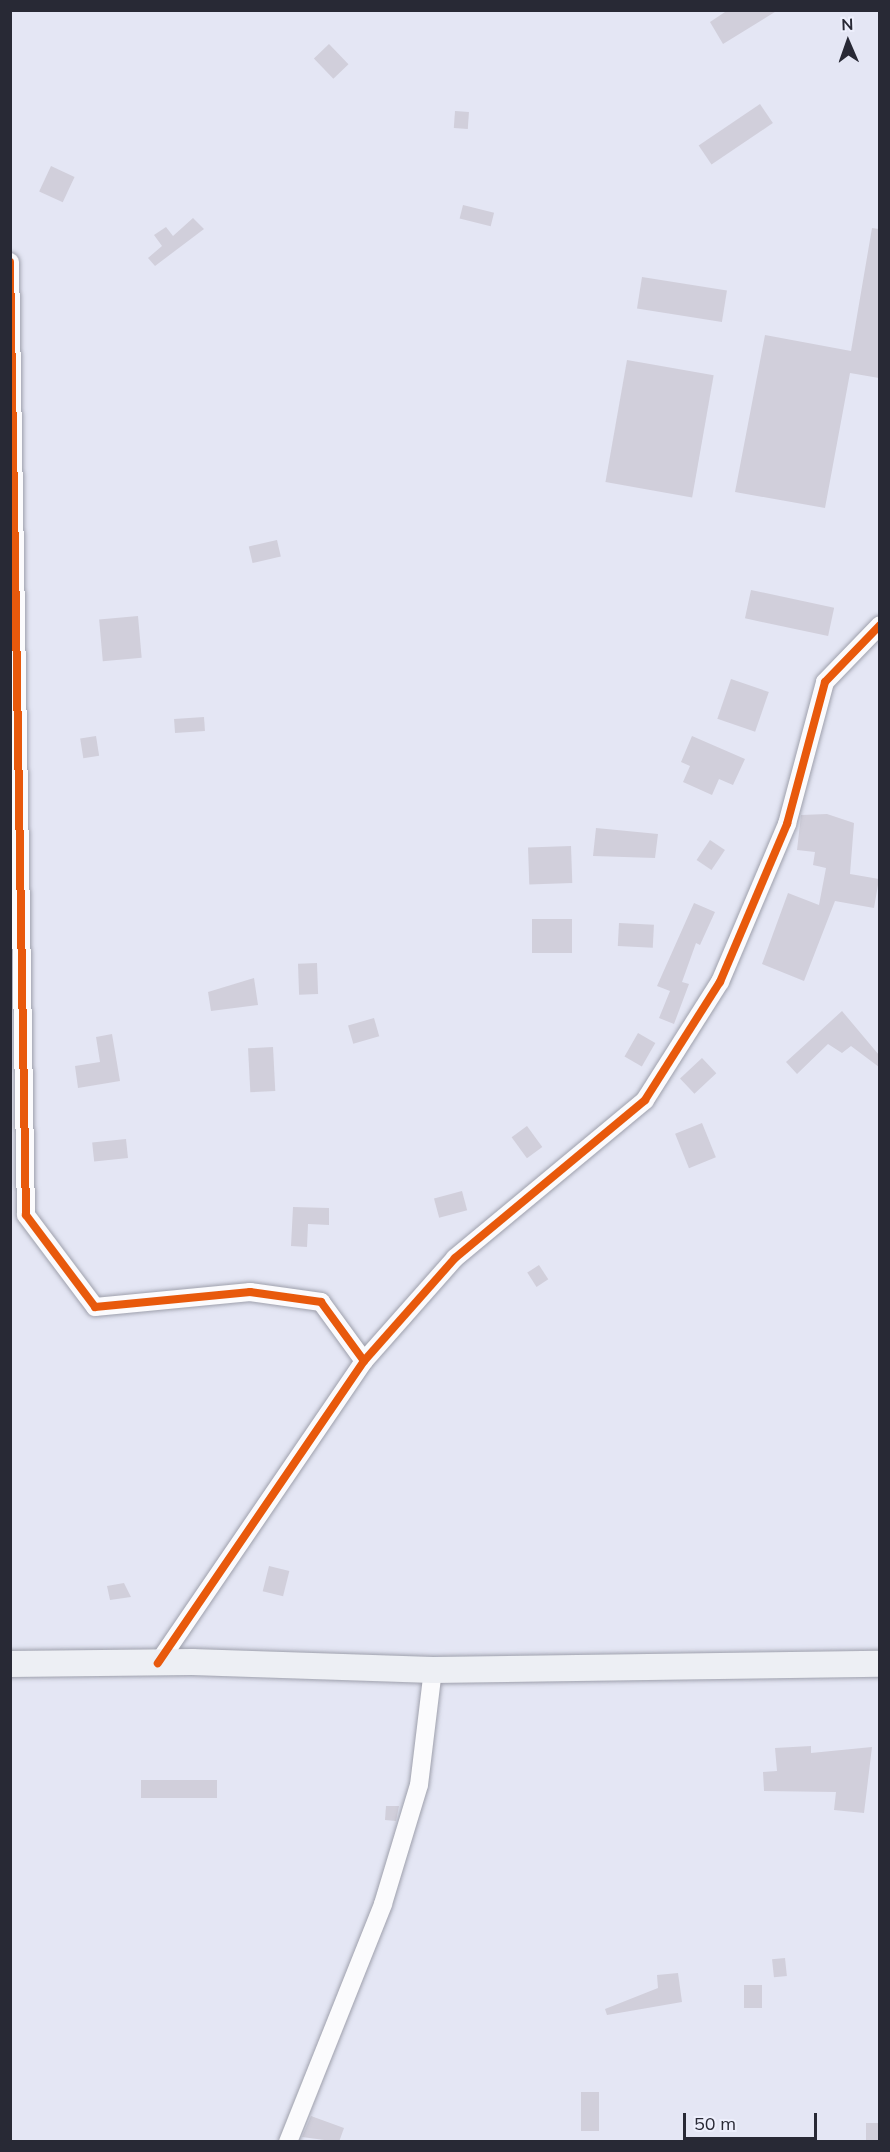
<!DOCTYPE html>
<style>
body{margin:0}
#map{position:relative;width:890px;height:2152px;overflow:hidden;background:#e4e6f4;font-family:Mulish,sans-serif}
div>[style]{position:absolute}
.building>*{inset:0;background:#d1cfdb;transform-origin:0 0}
.roads{filter:drop-shadow(0 0 2px #9ea0ac) drop-shadow(0 0 2px #9ea0ac)}
.street>*{height:18px;margin:-9px;padding:0 9px;transform-origin:9px;border-radius:9px;background:#fbfbfd}
.secondary>*{height:26px;margin:-13px;padding:0 13px;transform-origin:13px;border-radius:13px;background:#edeff4}
.cycleway>*{height:8px;margin:-4px;padding:0 4px;transform-origin:4px;border-radius:4px;background:#e8590c}
span{translate:-50% -50%;white-space:nowrap;text-align:center;line-height:1.15;-webkit-text-stroke:4.5px #edeffc;paint-order:stroke}
.frame{position:absolute;inset:0;border:12px solid #282935;pointer-events:none}
.north{position:absolute;left:818px;top:12px;width:60px;height:60px;-webkit-text-stroke:4px #edeffc;paint-order:stroke;rotate:358deg;font-size:16px;font-weight:700;line-height:24px;text-align:center;color:#282935}
.north::after{content:'';display:block;margin:auto;width:21px;height:27px;background:#282935;clip-path:polygon(50% 0,100% 100%,50% 72%,0 100%)}
.scale{position:absolute;left:683px;top:2113px;width:134px;height:27px;box-sizing:border-box;border:3px solid #282935;border-top:0;padding-left:8px;font-size:18px;line-height:21px;white-space:nowrap;color:#282935;-webkit-text-stroke:4px #edeffc;paint-order:stroke}
</style>
<div id="map">
<div class="building">
<i style="clip-path:polygon(728px 10px,778px 10px,723px 44px,710px 22px)"></i>
<i style="left:329px;top:44px;width:28px;height:21px;rotate:46deg"></i>
<i style="left:760px;top:104px;width:23px;height:74px;rotate:56deg"></i>
<i style="left:455px;top:111px;width:14px;height:17px;rotate:4deg"></i>
<i style="left:51px;top:166px;width:26px;height:28px;rotate:25deg"></i>
<i style="left:463px;top:205px;width:32px;height:14px;rotate:14deg"></i>
<i style="clip-path:polygon(193px 218px,204px 229px,155px 266px,148px 258px,162px 246px,154px 235px,166px 227px,173px 236px)"></i>
<i style="clip-path:polygon(872px 228px,879px 229px,879px 378px,850px 373px,825px 508px,735px 492px,765px 335px,851px 351px)"></i>
<i style="left:642px;top:277px;width:86px;height:32px;rotate:9deg"></i>
<i style="left:627px;top:360px;width:88px;height:124px;rotate:10deg"></i>
<i style="left:277px;top:540px;width:17px;height:29px;rotate:77deg"></i>
<i style="left:751px;top:590px;width:85px;height:29px;rotate:12deg"></i>
<i style="left:138px;top:616px;width:42px;height:39px;rotate:85deg"></i>
<i style="left:731px;top:679px;width:40px;height:42px;rotate:19deg"></i>
<i style="left:204px;top:717px;width:14px;height:30px;rotate:86deg"></i>
<i style="left:96px;top:736px;width:20px;height:16px;rotate:81deg"></i>
<i style="clip-path:polygon(692px 736px,745px 759px,733px 785px,719px 779px,712px 795px,683px 782px,690px 766px,681px 762px)"></i>
<i style="clip-path:polygon(827px 814px,854px 823px,850px 874px,879px 879px,874px 908px,835px 901px,804px 981px,762px 964px,788px 893px,819px 905px,826px 868px,813px 865px,815px 852px,797px 850px,801px 815px)"></i>
<i style="clip-path:polygon(596px 828px,658px 834px,655px 858px,593px 856px)"></i>
<i style="left:710px;top:840px;width:18px;height:24px;rotate:34deg"></i>
<i style="left:571px;top:846px;width:37px;height:43px;rotate:88deg"></i>
<i style="clip-path:polygon(694px 903px,715px 912px,700px 945px,696px 943px,682px 982px,689px 984px,674px 1024px,659px 1018px,670px 991px,657px 986px)"></i>
<i style="left:532px;top:919px;width:40px;height:34px"></i>
<i style="left:619px;top:923px;width:35px;height:23px;rotate:3deg"></i>
<i style="left:317px;top:963px;width:31px;height:19px;rotate:88deg"></i>
<i style="clip-path:polygon(254px 978px,258px 1005px,211px 1011px,208px 992px)"></i>
<i style="clip-path:polygon(842px 1011px,879px 1055px,879px 1067px,851px 1046px,842px 1053px,828px 1044px,797px 1074px,786px 1062px)"></i>
<i style="left:374px;top:1018px;width:19px;height:27px;rotate:74deg"></i>
<i style="left:638px;top:1033px;width:20px;height:27px;rotate:30deg"></i>
<i style="clip-path:polygon(112px 1034px,120px 1081px,78px 1088px,75px 1066px,100px 1062px,96px 1037px)"></i>
<i style="left:273px;top:1047px;width:44px;height:25px;rotate:87deg"></i>
<i style="left:702px;top:1058px;width:21px;height:30px;rotate:47deg"></i>
<i style="left:702px;top:1123px;width:37px;height:29px;rotate:68deg"></i>
<i style="left:527px;top:1126px;width:26px;height:19px;rotate:54deg"></i>
<i style="left:126px;top:1139px;width:19px;height:34px;rotate:84deg"></i>
<i style="left:462px;top:1191px;width:20px;height:29px;rotate:75deg"></i>
<i style="clip-path:polygon(293px 1207px,329px 1208px,329px 1225px,308px 1224px,307px 1247px,291px 1246px)"></i>
<i style="left:539px;top:1265px;width:17px;height:14px;rotate:57deg"></i>
<i style="left:269px;top:1566px;width:21px;height:26px;rotate:14deg"></i>
<i style="clip-path:polygon(124px 1583px,131px 1597px,110px 1600px,107px 1586px)"></i>
<i style="clip-path:polygon(811px 1746px,811px 1753px,872px 1747px,864px 1813px,834px 1810px,836px 1792px,764px 1791px,763px 1772px,777px 1771px,775px 1748px)"></i>
<i style="left:141px;top:1780px;width:76px;height:18px"></i>
<i style="clip-path:polygon(386px 1806px,399px 1806px,396px 1821px,385px 1820px)"></i>
<i style="left:785px;top:1958px;width:18px;height:13px;rotate:84deg"></i>
<i style="clip-path:polygon(678px 1973px,682px 2002px,607px 2015px,605px 2009px,658px 1988px,657px 1975px)"></i>
<i style="left:762px;top:1985px;width:23px;height:18px;rotate:90deg"></i>
<i style="left:599px;top:2092px;width:39px;height:18px;rotate:90deg"></i>
<i style="clip-path:polygon(311px 2116px,344px 2128px,339px 2142px,302px 2137px)"></i>
<i style="left:879px;top:2123px;width:19px;height:13px;rotate:90deg"></i>
</div>
<div class="roads">
<div class="street">
<i style="left:10px;top:262px;width:953px;rotate:89.04deg"></i>
<i style="left:26px;top:1215px;width:115px;rotate:53.1deg"></i>
<i style="left:95px;top:1307px;width:156px;rotate:-5.5deg"></i>
<i style="left:250px;top:1292px;width:72px;rotate:8deg"></i>
<i style="left:321px;top:1302px;width:73px;rotate:53.9deg"></i>
<i style="left:364px;top:1361px;width:366px;rotate:124.3deg"></i>
<i style="left:364px;top:1361px;width:137px;rotate:-48.5deg"></i>
<i style="left:455px;top:1258px;width:247px;rotate:-39.7deg"></i>
<i style="left:645px;top:1100px;width:140px;rotate:-57.6deg"></i>
<i style="left:720px;top:982px;width:172px;rotate:-67deg"></i>
<i style="left:787px;top:824px;width:147px;rotate:-75deg"></i>
<i style="left:825px;top:682px;width:79px;rotate:-46deg"></i>
<i style="left:288px;top:2142px;width:256px;rotate:-68.2deg"></i>
<i style="left:383px;top:1904px;width:124px;rotate:-73.2deg"></i>
<i style="left:419px;top:1785px;width:116px;rotate:-83.1deg"></i>
</div>
<div class="secondary">
<i style="left:10px;top:1664px;width:182px;rotate:-0.6deg"></i>
<i style="left:192px;top:1662px;width:241px;rotate:1.9deg"></i>
<i style="left:433px;top:1670px;width:447px;rotate:-0.8deg"></i>
</div>
</div>
<div class="cycleway">
<i style="left:10px;top:262px;width:953px;rotate:89.04deg"></i>
<i style="left:26px;top:1215px;width:115px;rotate:53.1deg"></i>
<i style="left:95px;top:1307px;width:156px;rotate:-5.5deg"></i>
<i style="left:250px;top:1292px;width:72px;rotate:8deg"></i>
<i style="left:321px;top:1302px;width:73px;rotate:53.9deg"></i>
<i style="left:364px;top:1361px;width:366px;rotate:124.3deg"></i>
<i style="left:364px;top:1361px;width:137px;rotate:-48.5deg"></i>
<i style="left:455px;top:1258px;width:247px;rotate:-39.7deg"></i>
<i style="left:645px;top:1100px;width:140px;rotate:-57.6deg"></i>
<i style="left:720px;top:982px;width:172px;rotate:-67deg"></i>
<i style="left:787px;top:824px;width:147px;rotate:-75deg"></i>
<i style="left:825px;top:682px;width:79px;rotate:-46deg"></i>
</div>
<div class="frame"></div>
<div class="north">N</div>
<div class="scale">50 m</div>
</div>
